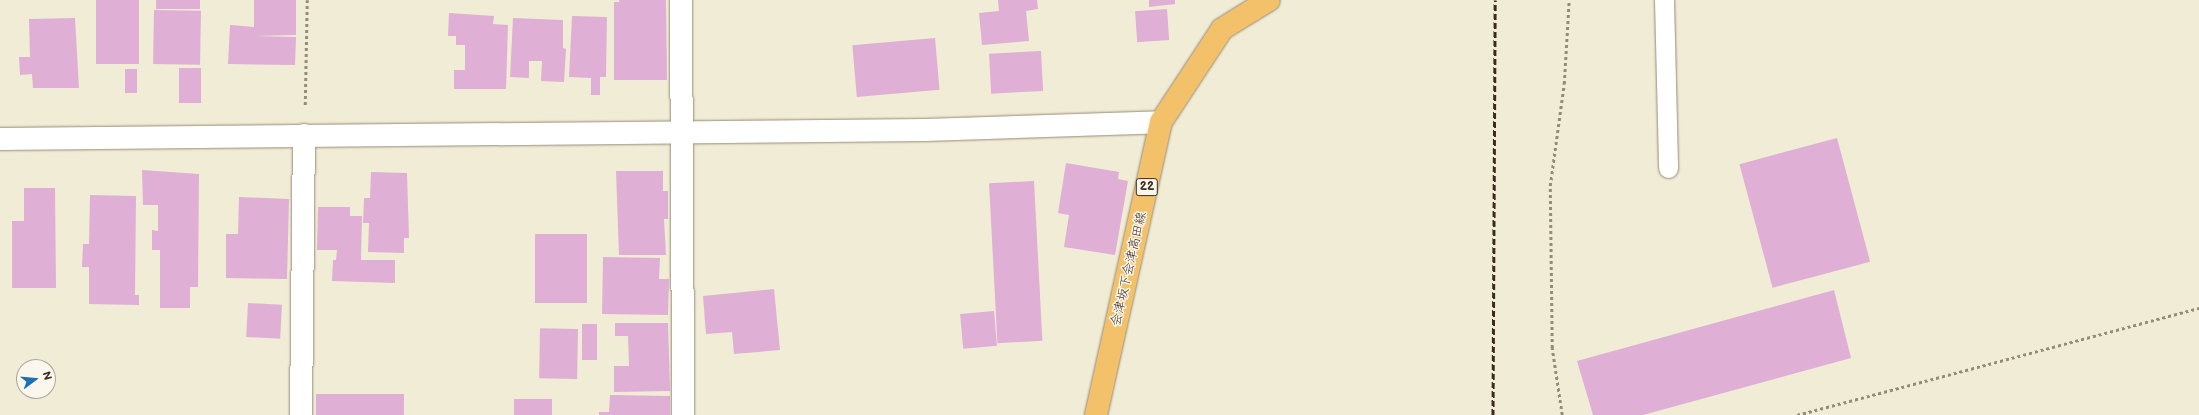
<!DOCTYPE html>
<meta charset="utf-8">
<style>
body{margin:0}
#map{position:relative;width:2199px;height:415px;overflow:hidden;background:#f1ecd5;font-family:"Balsamiq Sans","Klee One",sans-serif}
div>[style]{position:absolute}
.building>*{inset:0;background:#dfafd5;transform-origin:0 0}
.path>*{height:2.5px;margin-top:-1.25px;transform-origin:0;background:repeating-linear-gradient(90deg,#968b7a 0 3px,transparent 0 6px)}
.roads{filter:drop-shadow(0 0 1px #968b7a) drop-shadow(0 0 1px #968b7a)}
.lane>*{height:19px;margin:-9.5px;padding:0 9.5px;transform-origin:9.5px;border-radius:9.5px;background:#fff}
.street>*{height:22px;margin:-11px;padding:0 11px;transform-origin:11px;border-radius:11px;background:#fff}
.primary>*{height:22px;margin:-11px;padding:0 11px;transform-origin:11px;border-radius:11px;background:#f4c16b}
.rail>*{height:3px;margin-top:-1.5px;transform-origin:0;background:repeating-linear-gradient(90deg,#3b2a1e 0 6px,transparent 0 9px)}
span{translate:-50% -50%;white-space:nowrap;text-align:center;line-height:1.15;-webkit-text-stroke:3px #fbf7ec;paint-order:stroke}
.shield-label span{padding:1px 3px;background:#fbf7ec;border:1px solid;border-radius:3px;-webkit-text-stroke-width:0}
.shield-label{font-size:12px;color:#3b2a1e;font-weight:700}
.street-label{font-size:13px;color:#3b2a1e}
.north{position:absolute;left:16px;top:359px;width:40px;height:40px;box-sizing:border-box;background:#fbf7ec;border:1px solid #aea59a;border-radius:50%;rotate:74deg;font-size:11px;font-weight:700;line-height:16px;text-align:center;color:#3b2a1e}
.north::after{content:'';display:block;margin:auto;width:14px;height:18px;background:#1f6fb2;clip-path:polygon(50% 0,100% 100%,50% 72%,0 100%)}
</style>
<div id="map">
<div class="building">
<i style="left:96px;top:0;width:43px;height:64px"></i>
<i style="left:156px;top:0;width:44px;height:9px"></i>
<i style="clip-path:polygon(254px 0,296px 0,296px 35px,254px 36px,296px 37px,295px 65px,228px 64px,230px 25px,254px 27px)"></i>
<i style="clip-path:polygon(619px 0,666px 0,667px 80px,614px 80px,614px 2px,619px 2px)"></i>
<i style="clip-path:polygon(998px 0,1037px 0,1038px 9px,1026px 11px,1029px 41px,982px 45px,979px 13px,999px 11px)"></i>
<i style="clip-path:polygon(1149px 0,1175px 0,1175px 4px,1149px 7px)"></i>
<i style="left:1167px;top:9px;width:31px;height:32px;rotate:86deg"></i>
<i style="left:154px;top:10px;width:47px;height:54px;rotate:1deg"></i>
<i style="clip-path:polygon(449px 13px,494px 16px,493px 24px,508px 25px,506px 89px,454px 89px,454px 70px,465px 70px,465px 45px,456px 45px,456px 36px,448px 36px)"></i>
<i style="clip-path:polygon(572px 16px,607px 17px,606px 77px,600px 77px,600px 95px,591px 95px,591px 78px,569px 77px)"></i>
<i style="clip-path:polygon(75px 18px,79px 88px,33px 88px,32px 74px,20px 75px,19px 57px,30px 57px,29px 19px)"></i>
<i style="clip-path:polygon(513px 18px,563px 20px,563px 48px,566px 49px,564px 82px,541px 81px,542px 61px,529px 61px,529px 78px,510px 77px)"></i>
<i style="left:935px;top:38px;width:52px;height:83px;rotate:85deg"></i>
<i style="left:1041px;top:51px;width:40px;height:52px;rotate:87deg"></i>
<i style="left:179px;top:68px;width:22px;height:35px"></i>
<i style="left:125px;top:69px;width:12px;height:24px"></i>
<i style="left:1837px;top:138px;width:128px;height:101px;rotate:75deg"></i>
<i style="clip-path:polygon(1066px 163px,1119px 172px,1118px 179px,1128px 181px,1115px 255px,1064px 247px,1069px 215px,1058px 213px)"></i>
<i style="clip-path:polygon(142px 170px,199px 174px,198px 287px,190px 287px,190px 308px,160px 308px,160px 250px,152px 250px,152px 230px,158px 231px,158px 205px,143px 205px)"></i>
<i style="clip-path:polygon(616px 171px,663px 171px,663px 191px,668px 191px,668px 219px,664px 219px,666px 255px,619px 255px)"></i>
<i style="clip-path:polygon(371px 172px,407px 173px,409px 238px,404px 238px,404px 253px,368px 252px,369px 223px,363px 223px,364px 198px,370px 198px)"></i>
<i style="left:1034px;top:181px;width:160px;height:45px;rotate:87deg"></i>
<i style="clip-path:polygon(24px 188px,55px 188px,56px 288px,12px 288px,12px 221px,24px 221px)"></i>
<i style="clip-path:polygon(90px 195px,136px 196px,135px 295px,139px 295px,139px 305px,89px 304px,89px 267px,82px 267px,83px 244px,89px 244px)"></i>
<i style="clip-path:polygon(239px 197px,289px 199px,287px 279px,226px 278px,226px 234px,238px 234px)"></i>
<i style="clip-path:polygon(318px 207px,350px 207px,350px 216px,362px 216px,361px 260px,395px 260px,395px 283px,332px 281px,333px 260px,336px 260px,337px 250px,317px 250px)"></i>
<i style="left:587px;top:234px;width:69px;height:52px;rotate:90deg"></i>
<i style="clip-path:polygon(603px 257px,660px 258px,659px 279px,669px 279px,668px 315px,602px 314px)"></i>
<i style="clip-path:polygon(774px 289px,780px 350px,734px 354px,732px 332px,706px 334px,703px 296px)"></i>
<i style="clip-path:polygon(1834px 290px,1851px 358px,1643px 415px,1593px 415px,1577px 361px)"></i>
<i style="left:248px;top:303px;width:34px;height:34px;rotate:3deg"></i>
<i style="left:994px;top:311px;width:35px;height:34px;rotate:85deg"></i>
<i style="clip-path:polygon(615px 323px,668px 323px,670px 391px,614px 392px,614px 366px,629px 366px,628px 336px,615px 336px)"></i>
<i style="left:582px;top:324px;width:15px;height:36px"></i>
<i style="left:578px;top:329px;width:50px;height:38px;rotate:91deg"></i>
<i style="left:316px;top:394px;width:88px;height:21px"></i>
<i style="clip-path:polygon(610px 395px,670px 396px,670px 415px,599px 415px,599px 412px,609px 412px)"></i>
<i style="left:514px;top:399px;width:38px;height:16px"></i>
</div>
<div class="path">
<i style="left:305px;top:105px;width:105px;rotate:-88.9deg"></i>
<i style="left:1562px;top:415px;width:68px;rotate:-98.5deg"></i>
<i style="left:1552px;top:348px;width:162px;rotate:-90.7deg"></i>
<i style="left:1550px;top:186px;width:103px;rotate:-82.2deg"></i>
<i style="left:1564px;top:84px;width:84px;rotate:-86.6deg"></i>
<i style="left:1797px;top:415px;width:416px;rotate:-14.9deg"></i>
</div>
<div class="roads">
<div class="lane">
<i style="left:1664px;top:0;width:168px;rotate:88.6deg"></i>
</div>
<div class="street">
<i style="left:681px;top:0;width:415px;rotate:89.7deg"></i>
<i style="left:0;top:139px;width:925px;rotate:-0.56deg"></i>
<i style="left:925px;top:130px;width:236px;rotate:-1.9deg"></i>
<i style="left:301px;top:415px;width:280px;rotate:-89.4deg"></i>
</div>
<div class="primary">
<i style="left:1096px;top:415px;width:300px;rotate:-77.5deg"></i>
<i style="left:1161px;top:122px;width:111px;rotate:-56.7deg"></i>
<i style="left:1222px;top:29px;width:55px;rotate:-31.7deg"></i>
</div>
</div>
<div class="rail">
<i style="left:1493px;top:415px;width:415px;rotate:-89.7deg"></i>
</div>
<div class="shield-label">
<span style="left:1147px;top:187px">22</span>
</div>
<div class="street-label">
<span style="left:1129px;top:269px;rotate:-77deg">会津坂下会津高田線</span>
</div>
<div class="north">N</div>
</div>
